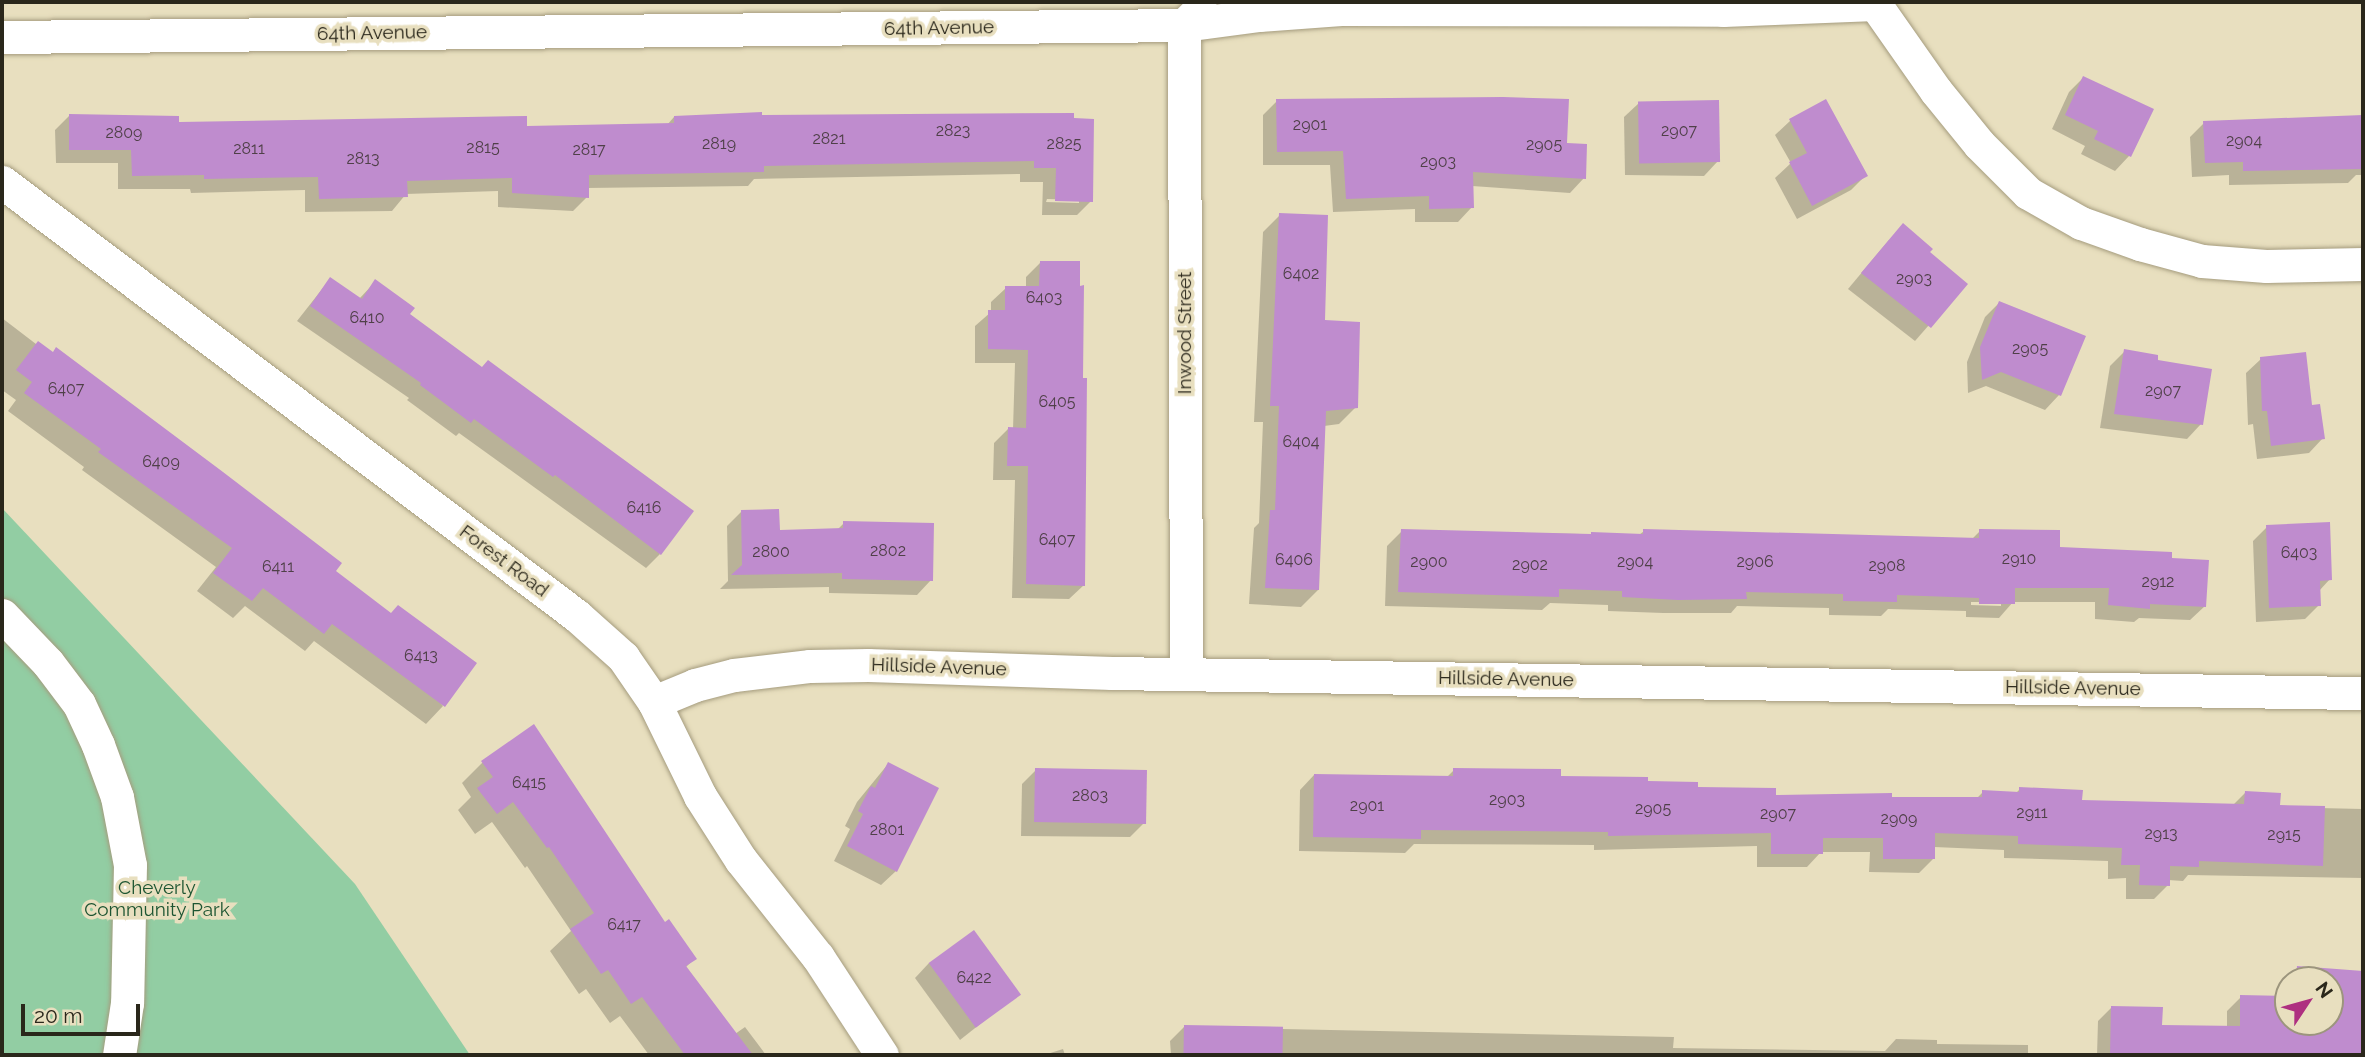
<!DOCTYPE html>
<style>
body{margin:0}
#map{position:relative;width:2365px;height:1057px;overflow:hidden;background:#e8dfbf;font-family:Raleway,sans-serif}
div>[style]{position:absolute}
.green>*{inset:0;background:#92cda3}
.shadow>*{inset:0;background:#0003}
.building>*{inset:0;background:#bf8cce;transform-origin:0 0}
.roads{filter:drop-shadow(0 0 2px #a59c7e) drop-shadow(0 0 2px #a59c7e)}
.street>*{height:33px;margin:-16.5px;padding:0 16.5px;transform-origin:16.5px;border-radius:16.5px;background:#fff}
span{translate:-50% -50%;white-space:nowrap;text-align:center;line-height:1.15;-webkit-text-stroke:7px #e8dfbf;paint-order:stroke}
.number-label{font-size:16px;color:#4f4048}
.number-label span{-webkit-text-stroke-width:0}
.street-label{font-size:19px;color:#2a271b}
.park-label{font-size:19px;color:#1d5532}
.frame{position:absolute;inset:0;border:4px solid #2a271b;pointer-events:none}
.north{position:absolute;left:2274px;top:966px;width:70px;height:70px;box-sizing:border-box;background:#e8dfbf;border:2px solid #9c957d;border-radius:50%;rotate:54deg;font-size:19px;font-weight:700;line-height:28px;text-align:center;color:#2a271b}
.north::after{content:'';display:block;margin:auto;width:24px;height:32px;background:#ae3080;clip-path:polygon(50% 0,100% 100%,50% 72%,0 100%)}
.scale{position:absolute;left:21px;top:1004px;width:119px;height:32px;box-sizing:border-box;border:4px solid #2a271b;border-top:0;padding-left:9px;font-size:21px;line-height:24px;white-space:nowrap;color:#2a271b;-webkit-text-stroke:5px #e8dfbf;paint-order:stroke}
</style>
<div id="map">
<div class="green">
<i style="clip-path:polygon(2px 508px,355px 884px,470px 1055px,2px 1055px)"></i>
</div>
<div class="shadow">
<i style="clip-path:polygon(2083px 78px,2151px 110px,2129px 156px,2115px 171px,2081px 154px,2085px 146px,2052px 129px,2069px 92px)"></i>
<i style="clip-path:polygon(1277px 101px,1565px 145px,1584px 178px,1570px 193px,1472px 186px,1472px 207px,1458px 222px,1415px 222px,1415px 209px,1333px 212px,1330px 165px,1263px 165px,1263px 115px)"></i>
<i style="clip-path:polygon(1825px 102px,1865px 176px,1851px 190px,1797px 219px,1775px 178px,1791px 163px,1775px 135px,1790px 121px)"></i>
<i style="clip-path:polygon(1639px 103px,1718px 161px,1704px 176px,1625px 175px,1624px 117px)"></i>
<i style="clip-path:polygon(evenodd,1073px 115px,1091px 201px,1077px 215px,1042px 215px,1043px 182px,1020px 182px,1020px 174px,754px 179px,748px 186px,587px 188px,587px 197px,573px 211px,498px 207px,498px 191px,406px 194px,392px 211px,305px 212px,305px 190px,191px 193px,190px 189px,118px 189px,118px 163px,56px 163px,55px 130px,69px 116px,177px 124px,525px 128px,667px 125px,674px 117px,1073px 115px,1047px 199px,1079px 200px,1079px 203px,1046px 202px,1047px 199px)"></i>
<i style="clip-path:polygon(2363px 117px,2363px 175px,2356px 175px,2348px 183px,2229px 185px,2229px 175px,2192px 177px,2190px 137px,2204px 123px)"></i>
<i style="clip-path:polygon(1280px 215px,1356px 407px,1339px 424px,1324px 426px,1318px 590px,1301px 607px,1249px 604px,1254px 528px,1259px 523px,1263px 422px,1254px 422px,1263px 232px)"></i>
<i style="clip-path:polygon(1889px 240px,1928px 252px,1965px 284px,1915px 341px,1848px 289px)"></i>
<i style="clip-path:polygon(1041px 262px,1084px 585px,1069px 599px,1012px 598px,1015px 480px,993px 480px,994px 443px,1008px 429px,1013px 429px,1015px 363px,975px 363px,975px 326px,991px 312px,991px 302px,1006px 288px,1026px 288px,1026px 277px)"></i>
<i style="clip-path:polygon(330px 279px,359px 299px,375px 282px,660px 554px,646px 568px,459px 433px,456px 436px,407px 400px,409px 398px,297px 321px)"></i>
<i style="clip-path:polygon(1999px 303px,2083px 337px,2059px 395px,2045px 410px,1986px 386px,1968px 393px,1967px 362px,1985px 317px)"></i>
<i style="clip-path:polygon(2px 318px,334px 572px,443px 706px,426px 724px,314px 641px,305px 651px,245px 606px,233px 618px,197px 591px,216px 567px,82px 470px,84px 467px,8px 411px,16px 400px,2px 390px)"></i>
<i style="clip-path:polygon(2125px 351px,2201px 424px,2187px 439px,2100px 428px,2110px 366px)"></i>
<i style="clip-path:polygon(2261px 359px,2311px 407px,2323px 438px,2309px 453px,2257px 459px,2253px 424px,2248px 425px,2246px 373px)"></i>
<i style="clip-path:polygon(741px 512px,778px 532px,837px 530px,844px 523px,931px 580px,917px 595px,829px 593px,829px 587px,720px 589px,728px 581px,727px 526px)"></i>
<i style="clip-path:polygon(2267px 527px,2330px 579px,2319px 591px,2319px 605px,2305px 619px,2256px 622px,2253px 541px)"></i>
<i style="clip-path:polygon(evenodd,1402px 531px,1639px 535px,1644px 531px,1971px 540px,1980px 531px,2058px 549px,2170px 560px,2205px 606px,2190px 620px,2139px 618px,2134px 622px,2095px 619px,2095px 602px,2013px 602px,1999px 618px,1966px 617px,1966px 611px,1888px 609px,1881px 616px,1829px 615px,1829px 608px,1737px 606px,1731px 613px,1663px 613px,1608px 611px,1608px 605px,1550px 603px,1542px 610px,1385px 606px,1387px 546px,1402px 531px,1971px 602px,2001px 602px,2001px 606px,1971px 605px,1971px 602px)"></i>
<i style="clip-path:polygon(483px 762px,665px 924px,694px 959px,685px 968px,735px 1034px,745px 1027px,766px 1055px,649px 1055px,620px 1016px,610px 1023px,586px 989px,579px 994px,550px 951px,571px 931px,527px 866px,525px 868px,492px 822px,475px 834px,458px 810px,471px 797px,462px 783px)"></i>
<i style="clip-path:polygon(888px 764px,896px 871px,881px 885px,834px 861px,850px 829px,845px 826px,857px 802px)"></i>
<i style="clip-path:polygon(1036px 770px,1144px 823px,1130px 837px,1021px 836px,1022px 784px)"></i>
<i style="clip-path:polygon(1454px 770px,1646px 783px,1774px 797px,1976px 799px,1983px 792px,2016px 793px,2020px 789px,2081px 802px,2233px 805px,2245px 793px,2278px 807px,2363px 809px,2363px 878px,2188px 875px,2183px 881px,2168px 880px,2168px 885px,2154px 899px,2126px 899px,2126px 878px,2108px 879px,2108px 861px,2004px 858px,2004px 850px,1934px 847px,1934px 858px,1919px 873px,1869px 872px,1870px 852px,1821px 852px,1807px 867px,1757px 867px,1757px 846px,1594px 850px,1594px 845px,1414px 844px,1405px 853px,1299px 851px,1300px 790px,1314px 775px,1447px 777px)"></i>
<i style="clip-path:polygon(929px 963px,1018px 994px,960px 1040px,915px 978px)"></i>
<i style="clip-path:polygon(evenodd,2297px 968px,2363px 973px,2363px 1055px,2097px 1055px,2098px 1021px,2112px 1007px,2160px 1027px,2227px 1028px,2227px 1011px,2241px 997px,2282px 998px,2284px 982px,2297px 968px,2288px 980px,2330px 980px,2330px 1022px,2288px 1022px,2288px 980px)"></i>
<i style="clip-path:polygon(1184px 1027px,1674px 1037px,1673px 1048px,1885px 1051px,1896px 1039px,1937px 1040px,1937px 1044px,2028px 1045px,2028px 1055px,1171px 1055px,1170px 1041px)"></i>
<i style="clip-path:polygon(1063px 1049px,1065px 1055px,1044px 1055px)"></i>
</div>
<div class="building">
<i style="clip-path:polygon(2083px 76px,2154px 109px,2131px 157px,2094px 139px,2098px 131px,2065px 115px)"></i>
<i style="clip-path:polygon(1503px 97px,1569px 99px,1567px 143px,1587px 144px,1586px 179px,1473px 172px,1474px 208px,1429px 209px,1429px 196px,1346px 199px,1343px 151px,1277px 152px,1276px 99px)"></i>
<i style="clip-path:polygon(1826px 99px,1868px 176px,1812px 206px,1789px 162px,1807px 153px,1789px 119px)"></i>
<i style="left:1719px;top:100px;width:62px;height:81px;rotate:89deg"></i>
<i style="clip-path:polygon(762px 112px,762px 115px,1074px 113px,1074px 118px,1094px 119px,1093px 202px,1055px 201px,1056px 168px,1034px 168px,1034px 161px,764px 166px,764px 172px,589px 175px,589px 198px,512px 193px,512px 178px,407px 181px,408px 197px,319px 199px,318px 177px,204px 179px,204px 175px,132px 176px,131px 150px,69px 150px,69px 114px,179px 116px,179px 122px,527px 116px,527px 126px,674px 123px,674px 116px)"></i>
<i style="clip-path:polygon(2363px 115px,2363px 169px,2243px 171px,2243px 162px,2205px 163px,2203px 121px)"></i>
<i style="clip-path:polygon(1279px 213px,1328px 215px,1325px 320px,1360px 322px,1358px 408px,1326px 411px,1319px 590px,1265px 588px,1270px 510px,1275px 510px,1279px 406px,1270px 406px)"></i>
<i style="clip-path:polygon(1903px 223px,1933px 249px,1930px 252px,1968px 284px,1931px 328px,1861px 273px)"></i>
<i style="clip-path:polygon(1040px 261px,1080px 261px,1080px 286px,1084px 285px,1083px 378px,1087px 378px,1085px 586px,1026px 584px,1028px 466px,1007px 466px,1008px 427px,1026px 428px,1028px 350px,988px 349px,988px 310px,1005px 310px,1005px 286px,1039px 286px)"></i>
<i style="clip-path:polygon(330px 277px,362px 299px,375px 279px,415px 308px,410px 314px,482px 367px,488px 360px,694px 511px,661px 555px,555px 475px,553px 477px,474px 419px,471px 423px,420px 385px,421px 383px,310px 306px)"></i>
<i style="clip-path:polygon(1999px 301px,2086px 336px,2061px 396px,2001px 372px,1982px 380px,1980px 347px)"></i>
<i style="clip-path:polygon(38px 341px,53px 352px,56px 347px,223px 472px,342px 563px,336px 571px,391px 613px,398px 605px,477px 663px,445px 707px,332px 624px,324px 634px,263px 588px,252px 601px,213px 573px,232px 548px,98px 452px,101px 449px,24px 393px,32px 382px,16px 370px)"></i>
<i style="clip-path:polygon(2124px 349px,2158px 355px,2158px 360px,2212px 369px,2203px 425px,2114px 414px)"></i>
<i style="clip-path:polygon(2306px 352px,2312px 405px,2320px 404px,2325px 439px,2271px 446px,2267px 411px,2262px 411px,2260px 357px)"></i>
<i style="clip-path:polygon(779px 509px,780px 530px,843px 528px,843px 521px,934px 523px,933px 581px,842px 579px,842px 573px,731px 575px,742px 565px,741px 510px)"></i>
<i style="clip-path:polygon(2330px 522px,2332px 580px,2320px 581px,2321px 606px,2269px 608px,2266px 525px)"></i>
<i style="clip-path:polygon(1401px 529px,1591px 534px,1591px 532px,1643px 534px,1643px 529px,1979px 538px,1979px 529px,2060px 530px,2060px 547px,2172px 552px,2172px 558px,2209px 560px,2206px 607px,2150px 604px,2150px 609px,2108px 605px,2109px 588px,2015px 588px,2015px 604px,1979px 604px,1979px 598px,1897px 595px,1897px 602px,1843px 601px,1843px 594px,1746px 592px,1747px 599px,1678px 600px,1622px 597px,1622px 591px,1559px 589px,1559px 597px,1398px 592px)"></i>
<i style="clip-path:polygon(534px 724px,665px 922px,669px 919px,697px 959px,686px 966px,753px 1055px,685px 1055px,642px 997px,631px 1004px,608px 970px,601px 974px,570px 929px,594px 913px,549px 847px,547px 848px,513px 802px,497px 814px,477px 788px,493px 777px,481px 761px)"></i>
<i style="clip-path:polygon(888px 762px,939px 788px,897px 872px,847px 846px,863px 814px,858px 811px,871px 786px,875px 788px)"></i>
<i style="left:1035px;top:768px;width:112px;height:54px;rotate:1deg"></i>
<i style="clip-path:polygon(1453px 768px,1561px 769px,1561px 776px,1648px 777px,1648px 781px,1698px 782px,1698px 787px,1776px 788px,1776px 795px,1892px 793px,1892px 797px,1982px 797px,1982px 790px,2019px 792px,2019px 787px,2083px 790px,2082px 800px,2244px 804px,2245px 791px,2281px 793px,2280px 805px,2325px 806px,2323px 866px,2199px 861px,2199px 867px,2170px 866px,2170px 886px,2139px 885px,2140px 865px,2121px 865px,2122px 848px,2018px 844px,2018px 836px,1935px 833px,1935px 859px,1883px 859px,1883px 838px,1823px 838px,1823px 854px,1771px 854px,1771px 833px,1608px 836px,1608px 832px,1421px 830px,1421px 839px,1313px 837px,1314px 774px,1453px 776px)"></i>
<i style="left:974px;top:930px;width:80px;height:56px;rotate:54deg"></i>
<i style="clip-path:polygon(2297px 966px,2363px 971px,2363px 1055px,2110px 1055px,2111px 1006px,2163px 1007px,2162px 1025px,2240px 1026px,2240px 995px,2288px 996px,2288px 1022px,2330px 1022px,2330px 980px,2296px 980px)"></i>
<i style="left:1184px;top:1025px;width:99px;height:30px;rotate:1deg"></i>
</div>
<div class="roads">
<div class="street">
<i style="left:1875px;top:4px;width:106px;rotate:55deg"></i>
<i style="left:1936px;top:91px;width:68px;rotate:50.9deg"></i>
<i style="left:1979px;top:144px;width:69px;rotate:45deg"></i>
<i style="left:2028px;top:193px;width:61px;rotate:29.5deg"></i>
<i style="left:2081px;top:223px;width:63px;rotate:19.6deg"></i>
<i style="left:2140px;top:244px;width:64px;rotate:15.3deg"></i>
<i style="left:2202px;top:261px;width:64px;rotate:4.5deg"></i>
<i style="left:2266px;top:266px;width:97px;rotate:-1.2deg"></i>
<i style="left:2px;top:37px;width:1182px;rotate:-0.58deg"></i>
<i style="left:1184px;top:25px;width:76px;rotate:-7.6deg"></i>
<i style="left:1259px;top:15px;width:82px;rotate:-4.2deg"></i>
<i style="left:1341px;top:9px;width:382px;rotate:0.1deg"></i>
<i style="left:1723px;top:10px;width:152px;rotate:-2.3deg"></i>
<i style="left:2px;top:182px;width:720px;rotate:37.04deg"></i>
<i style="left:577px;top:616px;width:62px;rotate:41.7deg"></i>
<i style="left:623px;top:657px;width:55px;rotate:55.4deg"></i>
<i style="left:654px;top:702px;width:105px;rotate:63.9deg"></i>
<i style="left:700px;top:796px;width:76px;rotate:57.4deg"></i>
<i style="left:741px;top:860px;width:124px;rotate:51.6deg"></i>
<i style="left:818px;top:957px;width:117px;rotate:56.9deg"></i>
<i style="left:2px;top:615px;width:66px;rotate:46.2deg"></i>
<i style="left:48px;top:663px;width:51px;rotate:52.9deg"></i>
<i style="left:79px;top:704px;width:45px;rotate:65.1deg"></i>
<i style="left:98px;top:745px;width:55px;rotate:69.9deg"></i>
<i style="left:117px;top:797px;width:69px;rotate:79.2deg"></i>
<i style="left:130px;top:865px;width:138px;rotate:91.2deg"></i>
<i style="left:127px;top:1003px;width:53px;rotate:98.7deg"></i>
<i style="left:1186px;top:674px;width:649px;rotate:-90.18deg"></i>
<i style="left:1184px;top:25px;width:23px;rotate:-45deg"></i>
<i style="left:654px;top:702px;width:44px;rotate:-22.5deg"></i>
<i style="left:695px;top:685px;width:40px;rotate:-14.4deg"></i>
<i style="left:734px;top:675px;width:77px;rotate:-6.8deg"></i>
<i style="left:810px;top:666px;width:58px;rotate:-1deg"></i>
<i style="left:868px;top:665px;width:244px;rotate:1.9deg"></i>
<i style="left:1112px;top:673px;width:1251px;rotate:0.92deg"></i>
</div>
</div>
<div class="number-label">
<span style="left:1310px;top:125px">2901</span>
<span style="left:953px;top:131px">2823</span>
<span style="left:1679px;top:131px">2907</span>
<span style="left:124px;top:133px">2809</span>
<span style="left:829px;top:139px">2821</span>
<span style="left:2244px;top:141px">2904</span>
<span style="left:719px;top:144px">2819</span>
<span style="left:1064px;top:144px">2825</span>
<span style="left:1544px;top:145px">2905</span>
<span style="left:483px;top:148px">2815</span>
<span style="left:249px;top:149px">2811</span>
<span style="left:589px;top:150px">2817</span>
<span style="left:363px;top:159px">2813</span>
<span style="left:1438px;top:162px">2903</span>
<span style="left:1301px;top:274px">6402</span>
<span style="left:1914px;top:279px">2903</span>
<span style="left:1044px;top:298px">6403</span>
<span style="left:367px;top:318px">6410</span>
<span style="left:2030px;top:349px">2905</span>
<span style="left:66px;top:389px">6407</span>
<span style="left:2163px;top:391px">2907</span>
<span style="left:1057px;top:402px">6405</span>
<span style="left:1301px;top:442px">6404</span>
<span style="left:161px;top:462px">6409</span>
<span style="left:644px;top:508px">6416</span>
<span style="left:1057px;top:540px">6407</span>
<span style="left:888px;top:551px">2802</span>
<span style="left:771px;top:552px">2800</span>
<span style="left:2299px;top:553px">6403</span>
<span style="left:2019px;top:559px">2910</span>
<span style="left:1294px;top:560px">6406</span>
<span style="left:1429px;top:562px">2900</span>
<span style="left:1635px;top:562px">2904</span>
<span style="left:1755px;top:562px">2906</span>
<span style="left:1530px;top:565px">2902</span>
<span style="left:1887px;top:566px">2908</span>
<span style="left:278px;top:567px">6411</span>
<span style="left:2158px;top:582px">2912</span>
<span style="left:421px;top:656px">6413</span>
<span style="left:529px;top:783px">6415</span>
<span style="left:1090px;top:796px">2803</span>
<span style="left:1507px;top:800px">2903</span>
<span style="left:1367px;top:806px">2901</span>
<span style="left:1653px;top:809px">2905</span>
<span style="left:2032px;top:813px">2911</span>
<span style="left:1778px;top:814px">2907</span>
<span style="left:1899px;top:819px">2909</span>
<span style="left:887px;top:830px">2801</span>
<span style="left:2161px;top:834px">2913</span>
<span style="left:2284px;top:835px">2915</span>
<span style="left:624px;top:925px">6417</span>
<span style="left:974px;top:978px">6422</span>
</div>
<div class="street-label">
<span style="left:939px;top:28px;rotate:-1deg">64th Avenue</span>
<span style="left:372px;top:33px;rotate:-1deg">64th Avenue</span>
<span style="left:1185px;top:333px;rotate:-90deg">Inwood Street</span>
<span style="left:504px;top:561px;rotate:37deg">Forest Road</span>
<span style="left:939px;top:667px;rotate:2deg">Hillside Avenue</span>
<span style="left:1506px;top:679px;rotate:1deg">Hillside Avenue</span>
<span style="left:2073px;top:688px;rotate:1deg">Hillside Avenue</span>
</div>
<div class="park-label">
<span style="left:157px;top:899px">Cheverly<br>Community Park</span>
</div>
<div class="frame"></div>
<div class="north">N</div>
<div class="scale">20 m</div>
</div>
